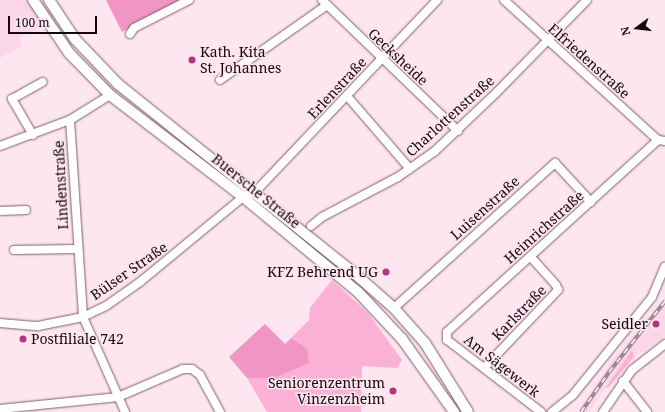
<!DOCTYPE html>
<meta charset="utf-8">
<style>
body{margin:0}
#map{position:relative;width:665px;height:412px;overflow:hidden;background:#fee6f1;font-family:"Noto Serif",serif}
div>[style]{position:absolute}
.built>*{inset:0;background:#fbd6e7}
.green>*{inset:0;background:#fbb1d5}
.forest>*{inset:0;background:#f196c4}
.roads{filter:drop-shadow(0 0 1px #7e5e6d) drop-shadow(0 0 1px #7e5e6d)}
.minor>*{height:8px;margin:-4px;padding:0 4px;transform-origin:4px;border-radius:4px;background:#fff}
.major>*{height:10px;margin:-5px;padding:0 5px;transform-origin:5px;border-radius:5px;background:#fff}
.rail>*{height:3.5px;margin-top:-1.75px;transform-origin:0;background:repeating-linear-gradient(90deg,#fee6f1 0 6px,#94818a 0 12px);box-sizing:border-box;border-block:1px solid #94818a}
.dots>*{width:11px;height:11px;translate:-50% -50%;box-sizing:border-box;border:2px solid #fee6f1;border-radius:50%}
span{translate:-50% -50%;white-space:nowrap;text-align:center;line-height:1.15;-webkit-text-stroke:3px #fee6f1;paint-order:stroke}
.poi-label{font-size:14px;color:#14080e}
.left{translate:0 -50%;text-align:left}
.right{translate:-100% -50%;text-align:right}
.street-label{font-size:14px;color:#14080e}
.north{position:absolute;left:617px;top:8px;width:40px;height:40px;-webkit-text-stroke:3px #fee6f1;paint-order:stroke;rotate:255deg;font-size:11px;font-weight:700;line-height:16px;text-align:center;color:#14080e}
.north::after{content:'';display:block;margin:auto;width:14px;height:18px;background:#14080e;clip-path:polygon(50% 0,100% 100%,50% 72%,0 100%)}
.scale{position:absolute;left:8px;top:16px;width:89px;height:18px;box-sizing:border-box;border:2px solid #14080e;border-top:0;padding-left:5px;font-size:12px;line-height:14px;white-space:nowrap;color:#14080e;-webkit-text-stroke:3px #fee6f1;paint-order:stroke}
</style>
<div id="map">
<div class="built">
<i style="clip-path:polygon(0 0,28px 0,43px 26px,19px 38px,22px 46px,0 58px)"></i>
<i style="clip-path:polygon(665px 297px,665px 337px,634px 357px,631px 351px,589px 412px,577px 412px,613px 359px)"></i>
</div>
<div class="green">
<i style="clip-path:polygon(332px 280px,368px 313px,402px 360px,397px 368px,362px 366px,361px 412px,267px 412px,247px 378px,274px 378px,307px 348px,291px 338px,309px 320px,310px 308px)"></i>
<i style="clip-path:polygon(632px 350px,634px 357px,608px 388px,606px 387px)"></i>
</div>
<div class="forest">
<i style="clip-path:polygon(106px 0,181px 0,122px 32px)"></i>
<i style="clip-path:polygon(265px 324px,285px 344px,291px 338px,307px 348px,309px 363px,274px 378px,247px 378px,229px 357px)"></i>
</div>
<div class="roads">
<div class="minor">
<i style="left:322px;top:0;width:189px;rotate:43.9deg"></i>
<i style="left:504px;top:0;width:208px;rotate:42.3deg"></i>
<i style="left:130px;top:34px;width:7px;rotate:-56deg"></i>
<i style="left:134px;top:28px;width:62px;rotate:-27deg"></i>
<i style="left:220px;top:80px;width:131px;rotate:-35deg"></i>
<i style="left:347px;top:96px;width:96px;rotate:49.2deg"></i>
<i style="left:70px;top:120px;width:197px;rotate:86.2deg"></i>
<i style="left:83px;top:317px;width:104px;rotate:66.1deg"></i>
<i style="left:33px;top:135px;width:42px;rotate:-120.3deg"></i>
<i style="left:12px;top:99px;width:35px;rotate:-29deg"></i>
<i style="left:0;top:146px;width:75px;rotate:-20.4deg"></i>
<i style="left:70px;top:120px;width:47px;rotate:-32deg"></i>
<i style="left:0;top:211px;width:26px;rotate:-2deg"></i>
<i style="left:311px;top:226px;width:14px;rotate:-39deg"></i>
<i style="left:322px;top:217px;width:86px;rotate:-27.8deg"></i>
<i style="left:398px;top:177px;width:45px;rotate:-35.1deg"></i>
<i style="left:435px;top:151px;width:84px;rotate:-43.6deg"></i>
<i style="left:496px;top:93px;width:130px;rotate:-45.6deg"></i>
<i style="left:14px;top:250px;width:64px;rotate:-0.9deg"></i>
<i style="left:394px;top:308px;width:217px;rotate:-42deg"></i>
<i style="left:555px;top:163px;width:53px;rotate:47.3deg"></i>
<i style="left:0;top:323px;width:38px;rotate:5deg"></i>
<i style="left:38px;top:326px;width:46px;rotate:-11.3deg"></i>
<i style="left:83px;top:317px;width:25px;rotate:-26deg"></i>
<i style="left:106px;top:306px;width:42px;rotate:-35.2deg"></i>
<i style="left:140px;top:282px;width:134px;rotate:-39.5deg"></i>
<i style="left:243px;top:197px;width:13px;rotate:-23deg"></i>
<i style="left:255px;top:192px;width:265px;rotate:-46.5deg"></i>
<i style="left:484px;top:368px;width:108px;rotate:-46.5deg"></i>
<i style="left:558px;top:290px;width:5px;rotate:-112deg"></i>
<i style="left:556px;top:285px;width:38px;rotate:-132deg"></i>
<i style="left:623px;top:381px;width:39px;rotate:52deg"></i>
<i style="left:0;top:409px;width:119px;rotate:-5.8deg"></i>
<i style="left:118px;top:397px;width:71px;rotate:-23.3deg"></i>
<i style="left:183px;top:369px;width:9px"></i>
<i style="left:192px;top:369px;width:10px;rotate:37deg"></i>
<i style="left:200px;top:375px;width:42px;rotate:61.6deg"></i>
<i style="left:541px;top:412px;width:118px;rotate:-142.5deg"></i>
<i style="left:447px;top:340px;width:8px;rotate:-90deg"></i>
<i style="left:447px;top:332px;width:285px;rotate:-42.3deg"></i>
<i style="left:658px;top:140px;width:7px;rotate:8deg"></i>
<i style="left:552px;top:412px;width:27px;rotate:-39deg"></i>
<i style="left:573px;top:395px;width:126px;rotate:-51.1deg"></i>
<i style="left:652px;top:297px;width:33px;rotate:-67deg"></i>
<i style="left:603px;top:412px;width:51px;rotate:-55.4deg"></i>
<i style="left:632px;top:370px;width:42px;rotate:-38.2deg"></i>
</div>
<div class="major">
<i style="left:33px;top:0;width:64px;rotate:55.8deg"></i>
<i style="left:69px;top:53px;width:59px;rotate:45.7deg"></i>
<i style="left:110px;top:95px;width:168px;rotate:37.5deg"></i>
<i style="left:243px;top:197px;width:149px;rotate:39.6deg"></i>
<i style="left:358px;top:292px;width:64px;rotate:46.9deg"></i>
<i style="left:402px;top:339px;width:90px;rotate:54.5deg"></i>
<i style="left:49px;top:0;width:47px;rotate:56.3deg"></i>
<i style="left:75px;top:39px;width:62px;rotate:46.3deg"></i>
<i style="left:118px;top:84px;width:302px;rotate:38.7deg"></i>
<i style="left:354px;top:273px;width:53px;rotate:41.2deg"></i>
<i style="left:394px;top:308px;width:47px;rotate:48.5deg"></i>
<i style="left:425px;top:343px;width:81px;rotate:58.1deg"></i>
</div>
</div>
<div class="rail">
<i style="left:581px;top:412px;width:49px;rotate:-55deg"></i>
<i style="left:609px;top:372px;width:90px;rotate:-51.7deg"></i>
</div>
<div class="dots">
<i style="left:192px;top:60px;background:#b43480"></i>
<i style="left:386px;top:272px;background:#b43480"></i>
<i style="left:656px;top:324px;background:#b43480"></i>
<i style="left:23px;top:339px;background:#b43480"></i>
<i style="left:393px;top:391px;background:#b43480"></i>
</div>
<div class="poi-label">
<span class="left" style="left:200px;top:60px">Kath. Kita<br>St. Johannes</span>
<span class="right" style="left:378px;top:272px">KFZ Behrend UG</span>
<span class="right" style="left:648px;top:324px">Seidler</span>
<span class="left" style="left:31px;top:339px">Postfiliale 742</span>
<span class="right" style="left:385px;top:391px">Seniorenzentrum<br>Vinzenzheim</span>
</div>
<div class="street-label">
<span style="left:398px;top:57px;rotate:43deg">Gecksheide</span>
<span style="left:589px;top:61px;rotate:42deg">Elfriedenstraße</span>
<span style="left:337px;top:88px;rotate:-47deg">Erlenstraße</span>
<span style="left:450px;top:116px;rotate:-42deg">Charlottenstraße</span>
<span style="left:61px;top:185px;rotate:-93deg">Lindenstraße</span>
<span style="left:256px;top:191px;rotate:39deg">Buersche Straße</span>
<span style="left:485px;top:208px;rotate:-42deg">Luisenstraße</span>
<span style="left:544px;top:227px;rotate:-42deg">Heinrichstraße</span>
<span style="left:129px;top:271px;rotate:-35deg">Bülser Straße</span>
<span style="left:519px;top:313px;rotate:-46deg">Karlstraße</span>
<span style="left:502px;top:366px;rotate:38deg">Am Sägewerk</span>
</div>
<div class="north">N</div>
<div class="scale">100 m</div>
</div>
